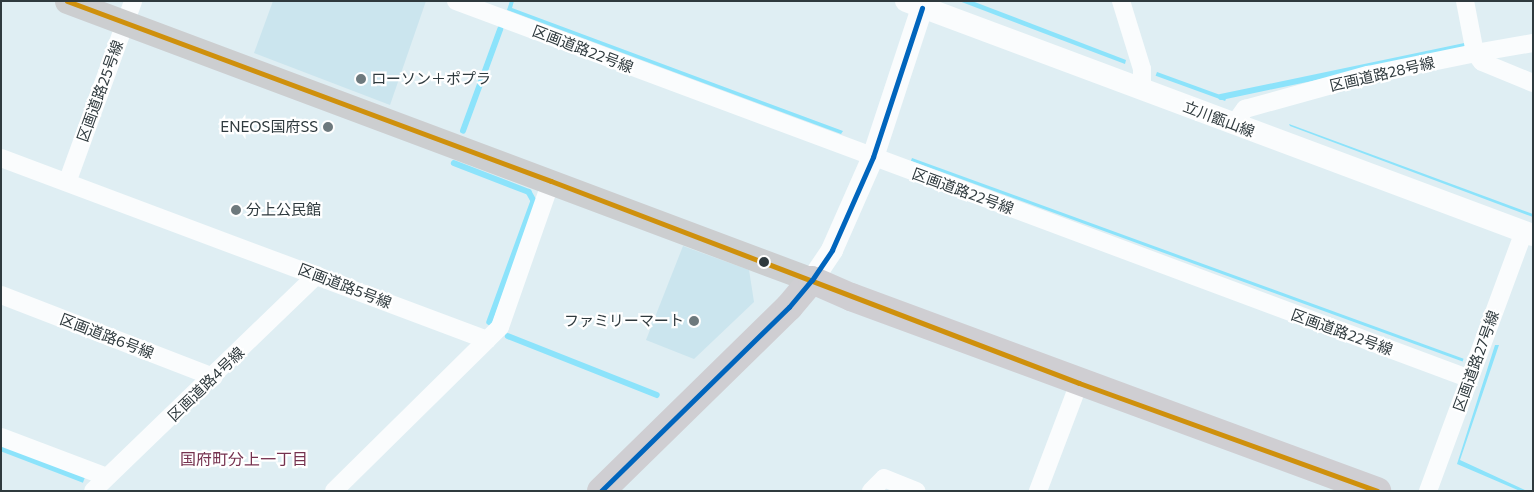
<!DOCTYPE html>
<meta charset="utf-8">
<style>
body{margin:0}
#map{position:relative;width:1534px;height:492px;overflow:hidden;background:#dfeef3;font-family:Commissioner,"Noto Sans JP",sans-serif}
div>[style]{position:absolute}
.built>*{inset:0;background:#cbe5ee}
.water>*{inset:0;background:#8ce3fb;transform-origin:0 0}
.stream>*{height:5.5px;margin:-2.75px;padding:0 2.75px;transform-origin:2.75px;border-radius:2.75px;background:#8ce3fb}
.minor>*{height:18px;margin:-9px;padding:0 9px;transform-origin:9px;border-radius:9px;background:#fafcfd}
.tertiary>*{height:22px;margin:-11px;padding:0 11px;transform-origin:11px;border-radius:11px;background:#fafcfd}
.secondary>*{height:25px;margin:-12.5px;padding:0 12.5px;transform-origin:12.5px;border-radius:12.5px;background:#ccced0}
.primary>*{height:28px;margin:-14px;padding:0 14px;transform-origin:14px;border-radius:14px;background:#cfced2}
.bus-1>*{height:5px;margin:-2.5px;padding:0 2.5px;transform-origin:2.5px;border-radius:2.5px;background:#cf900c}
.bus-2>*{height:5px;margin:-2.5px;padding:0 2.5px;transform-origin:2.5px;border-radius:2.5px;background:#0065bd}
.dots>*{width:14px;height:14px;translate:-50% -50%;box-sizing:border-box;border:2px solid #fff;border-radius:50%}
span{translate:-50% -50%;white-space:nowrap;text-align:center;line-height:1.15;-webkit-text-stroke:4.5px #fff;paint-order:stroke}
.street-label{font-size:15px;color:#2f3a3e}
.poi-label{font-size:15px;color:#2f3a3e}
.left{translate:0 -50%;text-align:left}
.right{translate:-100% -50%;text-align:right}
.neighbourhood-label{font-size:16px;color:#76324f}
.frame{position:absolute;inset:0;border:2px solid #2f3a3e;pointer-events:none}
</style>
<div id="map">
<div class="built">
<i style="clip-path:polygon(273px 1px,426px 1px,390px 105px,254px 53px)"></i>
<i style="clip-path:polygon(683px 246px,749px 270px,754px 302px,694px 359px,646px 340px)"></i>
</div>
<div class="water">
<i style="clip-path:polygon(510px 1px,514px 1px,512px 8px,843px 131px,841px 134px,507px 10px)"></i>
<i style="clip-path:polygon(959px 1px,972px 1px,1126px 60px,1125px 64px)"></i>
<i style="left:1157px;top:72px;width:74px;height:4px;rotate:20deg"></i>
<i style="clip-path:polygon(1289px 124px,1533px 214px,1533px 217px,1290px 126px)"></i>
<i style="left:912px;top:158px;width:587px;height:3px;rotate:20deg"></i>
<i style="clip-path:polygon(1495px 345px,1499px 345px,1460px 460px,1527px 491px,1520px 491px,1457px 464px)"></i>
<i style="left:1px;top:445px;width:90px;height:6px;rotate:21deg"></i>
</div>
<div class="stream">
<i style="left:1221px;top:97px;width:249px;rotate:-11.8deg"></i>
<i style="left:463px;top:131px;width:108px;rotate:-69.9deg"></i>
<i style="left:454px;top:163px;width:80px;rotate:21.1deg"></i>
<i style="left:529px;top:192px;width:10px;rotate:61deg"></i>
<i style="left:534px;top:201px;width:129px;rotate:110deg"></i>
<i style="left:508px;top:336px;width:160px;rotate:21.6deg"></i>
</div>
<div class="minor">
<i style="left:456px;top:1px;width:1082px;rotate:20.44deg"></i>
<i style="left:1121px;top:1px;width:71px;rotate:72.8deg"></i>
<i style="left:1142px;top:69px;width:20px;rotate:90deg"></i>
<i style="left:1465px;top:1px;width:53px;rotate:79.1deg"></i>
<i style="left:1475px;top:53px;width:59px;rotate:-9.8deg"></i>
<i style="left:1234px;top:124px;width:19px;rotate:-54deg"></i>
<i style="left:1245px;top:109px;width:128px;rotate:-15.5deg"></i>
<i style="left:1368px;top:75px;width:109px;rotate:-11.6deg"></i>
<i style="left:1475px;top:53px;width:11px;rotate:52deg"></i>
<i style="left:1482px;top:62px;width:55px;rotate:22.4deg"></i>
<i style="left:1px;top:158px;width:519px;rotate:20.53deg"></i>
<i style="left:487px;top:340px;width:215px;rotate:135.4deg"></i>
<i style="left:68px;top:180px;width:190px;rotate:-70deg"></i>
<i style="left:1px;top:295px;width:228px;rotate:21.1deg"></i>
<i style="left:487px;top:340px;width:18px;rotate:-45deg"></i>
<i style="left:500px;top:327px;width:155px;rotate:-70.7deg"></i>
<i style="left:1px;top:437px;width:113px;rotate:20.7deg"></i>
<i style="left:93px;top:491px;width:311px;rotate:-44deg"></i>
<i style="left:871px;top:491px;width:18px;rotate:-45deg"></i>
<i style="left:884px;top:478px;width:35px;rotate:22deg"></i>
<i style="left:1038px;top:491px;width:116px;rotate:-69.2deg"></i>
<i style="left:1428px;top:491px;width:276px;rotate:-69.7deg"></i>
</div>
<div class="tertiary">
<i style="left:906px;top:1px;width:669px;rotate:20.47deg"></i>
<i style="left:812px;top:280px;width:36px;rotate:-56deg"></i>
<i style="left:832px;top:250px;width:102px;rotate:-66.2deg"></i>
<i style="left:873px;top:157px;width:157px;rotate:-71.8deg"></i>
</div>
<div class="secondary">
<i style="left:67px;top:1px;width:796px;rotate:20.53deg"></i>
</div>
<div class="primary">
<i style="left:601px;top:491px;width:263px;rotate:-44.4deg"></i>
<i style="left:789px;top:307px;width:35px;rotate:-50deg"></i>
<i style="left:812px;top:280px;width:43px;rotate:23.6deg"></i>
<i style="left:851px;top:297px;width:561px;rotate:20.25deg"></i>
</div>
<div class="bus-1">
<i style="left:67px;top:1px;width:516px;rotate:20.4deg"></i>
<i style="left:551px;top:181px;width:565px;rotate:20.94deg"></i>
<i style="left:1079px;top:383px;width:317px;rotate:19.9deg"></i>
</div>
<div class="bus-2">
<i style="left:601px;top:491px;width:263px;rotate:-44.4deg"></i>
<i style="left:789px;top:307px;width:35px;rotate:-50deg"></i>
<i style="left:812px;top:280px;width:36px;rotate:-56deg"></i>
<i style="left:832px;top:250px;width:102px;rotate:-66.2deg"></i>
<i style="left:873px;top:157px;width:157px;rotate:-71.8deg"></i>
</div>
<div class="dots">
<i style="left:361px;top:79px;background:#6d797d"></i>
<i style="left:328px;top:127px;background:#6d797d"></i>
<i style="left:236px;top:210px;background:#6d797d"></i>
<i style="left:764px;top:262px;background:#2f3a3e"></i>
<i style="left:694px;top:321px;background:#6d797d"></i>
</div>
<div class="street-label">
<span style="left:583px;top:49px;rotate:21deg">区画道路22号線</span>
<span style="left:1382px;top:74px;rotate:-13deg">区画道路28号線</span>
<span style="left:100px;top:91px;rotate:-70deg">区画道路25号線</span>
<span style="left:1219px;top:119px;rotate:21deg">立川甑山線</span>
<span style="left:963px;top:191px;rotate:20deg">区画道路22号線</span>
<span style="left:345px;top:286px;rotate:21deg">区画道路5号線</span>
<span style="left:1342px;top:332px;rotate:20deg">区画道路22号線</span>
<span style="left:107px;top:336px;rotate:21deg">区画道路6号線</span>
<span style="left:1476px;top:361px;rotate:-70deg">区画道路27号線</span>
<span style="left:206px;top:384px;rotate:-44deg">区画道路4号線</span>
</div>
<div class="poi-label">
<span class="left" style="left:371px;top:79px">ローソン＋ポプラ</span>
<span class="right" style="left:318px;top:127px">ENEOS国府SS</span>
<span class="left" style="left:246px;top:210px">分上公民館</span>
<span class="right" style="left:684px;top:321px">ファミリーマート</span>
</div>
<div class="neighbourhood-label">
<span style="left:244px;top:459px">国府町分上一丁目</span>
</div>
<div class="frame"></div>
</div>
